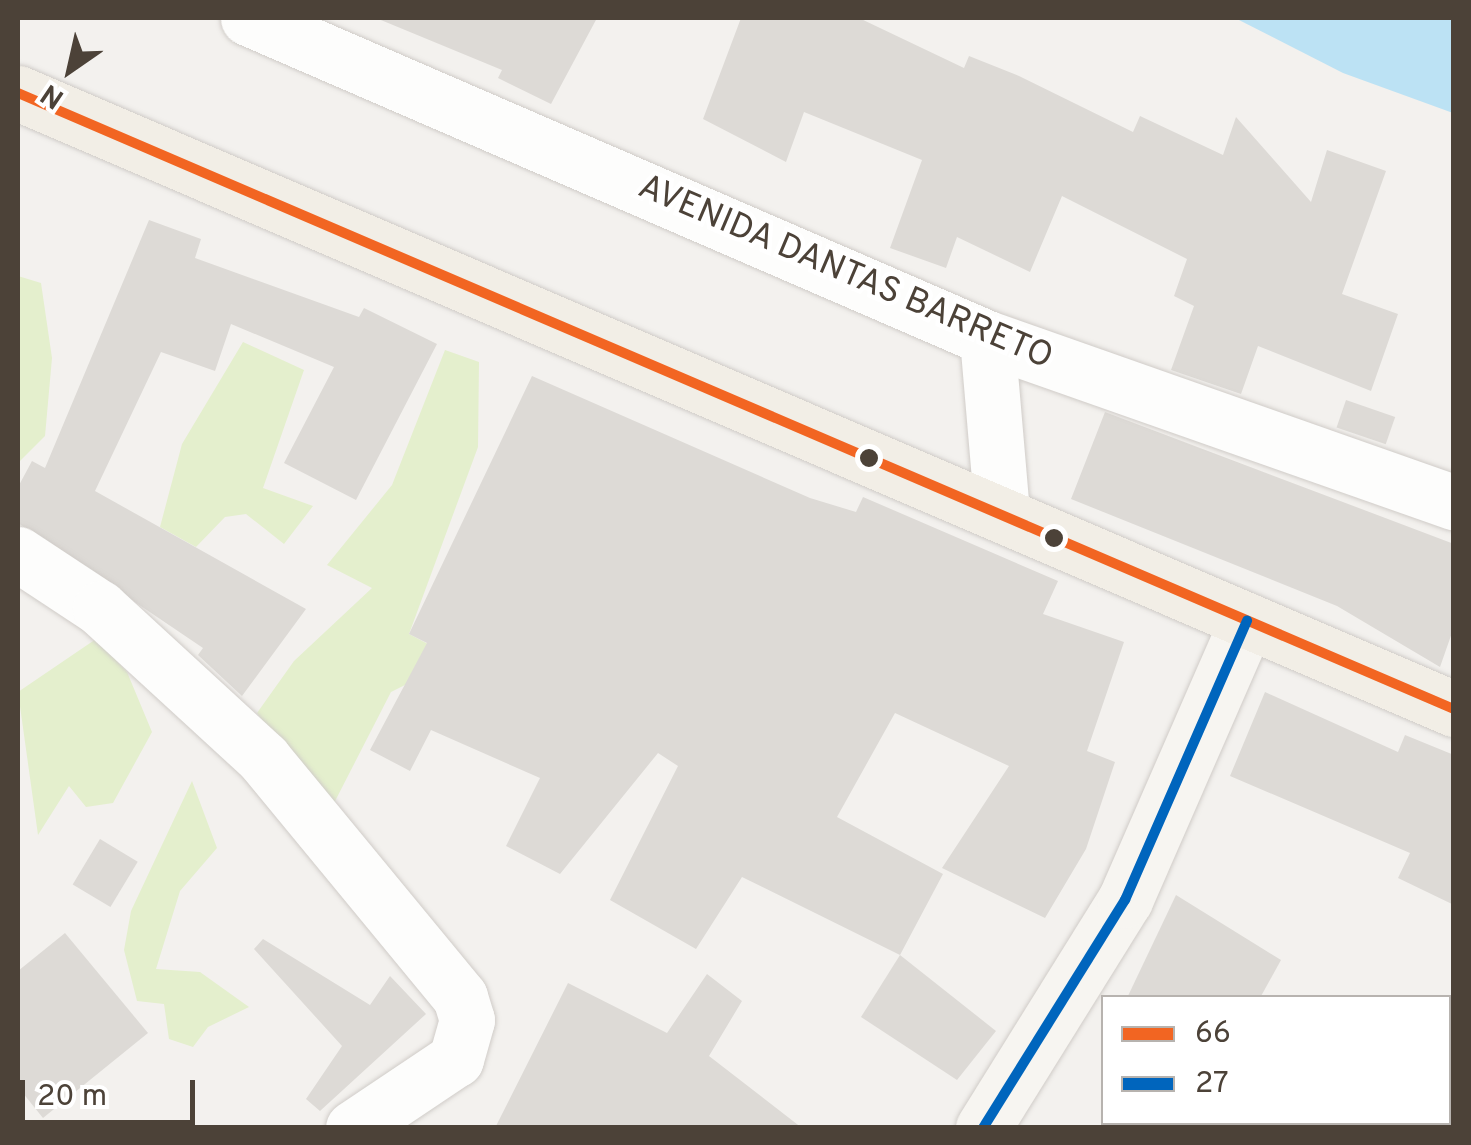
<!DOCTYPE html>
<style>
body{margin:0}
#map{position:relative;width:1471px;height:1145px;overflow:hidden;background:#f3f1ee;font-family:Overpass,sans-serif}
div>[style]{position:absolute}
.green>*{inset:0;background:#e4efcd}
.water>*{inset:0;background:#bce2f4}
.building>*{inset:0;background:#dddad6;transform-origin:0 0}
.roads{filter:drop-shadow(0 0 2px #d0ccc8) drop-shadow(0 0 2px #d0ccc8)}
.minor>*{height:55px;margin:-27.5px;padding:0 27.5px;transform-origin:27.5px;border-radius:27.5px;background:#fdfdfc}
.secondary>*{height:55px;margin:-27.5px;padding:0 27.5px;transform-origin:27.5px;border-radius:27.5px;background:#f7f5f1}
.primary>*{height:55px;margin:-27.5px;padding:0 27.5px;transform-origin:27.5px;border-radius:27.5px;background:#f2eee6}
.bus-1>*{height:10px;margin:-5px;padding:0 5px;transform-origin:5px;border-radius:5px;background:#f26522}
.bus-2>*{height:10px;margin:-5px;padding:0 5px;transform-origin:5px;border-radius:5px;background:#0065bd}
.dots>*{width:28px;height:28px;translate:-50% -50%;box-sizing:border-box;border:5px solid #fff;border-radius:50%}
span{translate:-50% -50%;white-space:nowrap;text-align:center;line-height:1.15;-webkit-text-stroke:9px #fff;paint-order:stroke}
.street-label{font-size:35px;color:#4c4238}
.frame{position:absolute;inset:0;border:20px solid #4c4238;pointer-events:none}
.legend{position:absolute;left:1101px;top:995px;width:350px;height:130px;box-sizing:border-box;background:#fff;border:2px solid #b7b3af;margin:0;padding:12px 18px;list-style:none;font-size:30px;color:#4c4238}
.legend li{display:flex;align-items:center;gap:20px;height:50px}
.legend b{width:50px;border:2px solid #b7b3af}
.north{position:absolute;left:20px;top:20px;width:100px;height:100px;-webkit-text-stroke:8px #fff;paint-order:stroke;rotate:214deg;font-size:28px;font-weight:700;line-height:40px;text-align:center;color:#4c4238}
.north::after{content:'';display:block;margin:auto;width:35px;height:45px;background:#4c4238;clip-path:polygon(50% 0,100% 100%,50% 72%,0 100%)}
.scale{position:absolute;left:20px;top:1080px;width:175px;height:45px;box-sizing:border-box;border:5px solid #4c4238;border-top:0;padding-left:12px;font-size:30px;line-height:35px;white-space:nowrap;color:#4c4238;-webkit-text-stroke:8px #fff;paint-order:stroke}
</style>
<div id="map">
<div class="green">
<i style="clip-path:polygon(18px 276px,41px 283px,52px 358px,45px 436px,18px 463px)"></i>
<i style="clip-path:polygon(243px 342px,304px 370px,263px 488px,313px 506px,284px 544px,246px 514px,225px 517px,196px 547px,160px 527px,182px 444px)"></i>
<i style="clip-path:polygon(445px 350px,479px 362px,478px 447px,409px 634px,428px 644px,413px 681px,391px 692px,331px 809px,257px 713px,294px 661px,372px 588px,327px 565px,392px 485px)"></i>
<i style="clip-path:polygon(96px 639px,127px 672px,152px 732px,113px 803px,86px 807px,69px 786px,38px 835px,18px 692px)"></i>
<i style="clip-path:polygon(192px 781px,217px 848px,180px 891px,156px 969px,200px 972px,249px 1007px,208px 1027px,193px 1047px,169px 1039px,164px 1004px,137px 1001px,124px 950px,131px 911px)"></i>
<i style="clip-path:polygon(1449px 1061px,1453px 1127px,1278px 1127px,1448px 1122px)"></i>
</div>
<div class="water">
<i style="clip-path:polygon(1235px 18px,1453px 18px,1453px 113px,1343px 73px)"></i>
</div>
<div class="building">
<i style="clip-path:polygon(376px 18px,597px 18px,551px 104px,498px 78px,502px 70px)"></i>
<i style="clip-path:polygon(741px 18px,859px 18px,964px 68px,969px 56px,1019px 76px,1133px 132px,1140px 116px,1223px 155px,1236px 117px,1311px 202px,1327px 150px,1386px 171px,1342px 294px,1398px 314px,1371px 391px,1258px 346px,1241px 394px,1171px 370px,1194px 306px,1174px 296px,1187px 259px,1062px 196px,1030px 272px,957px 237px,946px 268px,890px 248px,922px 160px,804px 112px,786px 162px,703px 119px)"></i>
<i style="clip-path:polygon(149px 220px,201px 239px,195px 258px,359px 317px,364px 308px,437px 344px,356px 500px,284px 463px,334px 367px,231px 324px,215px 371px,161px 352px,95px 491px,306px 609px,242px 696px,198px 655px,203px 648px,18px 523px,18px 487px,32px 461px,45px 468px)"></i>
<i style="clip-path:polygon(532px 376px,810px 498px,856px 512px,863px 497px,1058px 581px,1043px 614px,1124px 642px,1087px 751px,1115px 762px,1086px 849px,1045px 918px,942px 868px,1009px 766px,895px 713px,837px 817px,943px 874px,900px 955px,742px 877px,696px 949px,610px 900px,678px 766px,658px 753px,560px 874px,506px 846px,540px 778px,431px 730px,410px 771px,370px 750px,427px 643px,409px 634px)"></i>
<i style="left:1346px;top:400px;width:52px;height:29px;rotate:19deg"></i>
<i style="clip-path:polygon(1105px 412px,1454px 544px,1454px 627px,1440px 667px,1337px 606px,1071px 499px)"></i>
<i style="clip-path:polygon(1265px 692px,1398px 752px,1405px 735px,1454px 755px,1454px 905px,1398px 878px,1410px 853px,1230px 776px)"></i>
<i style="left:100px;top:839px;width:44px;height:53px;rotate:31deg"></i>
<i style="clip-path:polygon(1176px 895px,1281px 960px,1260px 998px,1127px 998px)"></i>
<i style="clip-path:polygon(65px 933px,148px 1033px,43px 1118px,18px 1087px,18px 971px)"></i>
<i style="clip-path:polygon(263px 939px,370px 1005px,390px 976px,426px 1014px,320px 1111px,306px 1099px,342px 1046px,254px 949px)"></i>
<i style="clip-path:polygon(900px 955px,996px 1031px,957px 1080px,861px 1017px)"></i>
<i style="clip-path:polygon(707px 974px,742px 1001px,709px 1056px,802px 1128px,495px 1128px,568px 983px,667px 1033px)"></i>
</div>
<div class="roads">
<div class="minor">
<i style="left:248px;top:18px;width:805px;rotate:23.41deg"></i>
<i style="left:987px;top:338px;width:495px;rotate:19.4deg"></i>
<i style="left:987px;top:338px;width:177px;rotate:85.1deg"></i>
<i style="left:18px;top:554px;width:98px;rotate:33.4deg"></i>
<i style="left:100px;top:608px;width:222px;rotate:42.6deg"></i>
<i style="left:263px;top:758px;width:310px;rotate:50.5deg"></i>
<i style="left:460px;top:997px;width:24px;rotate:73deg"></i>
<i style="left:467px;top:1020px;width:41px;rotate:105.8deg"></i>
<i style="left:456px;top:1059px;width:124px;rotate:146.2deg"></i>
</div>
<div class="secondary">
<i style="left:983px;top:1128px;width:269px;rotate:-58.1deg"></i>
<i style="left:1125px;top:900px;width:305px;rotate:-66.4deg"></i>
</div>
<div class="primary">
<i style="left:18px;top:93px;width:1563px;rotate:23.22deg"></i>
</div>
</div>
<div class="bus-1">
<i style="left:18px;top:93px;width:1563px;rotate:23.22deg"></i>
</div>
<div class="bus-2">
<i style="left:983px;top:1128px;width:269px;rotate:-58.1deg"></i>
<i style="left:1125px;top:900px;width:305px;rotate:-66.4deg"></i>
</div>
<div class="dots">
<i style="left:869px;top:458px;background:#4c4238"></i>
<i style="left:1054px;top:538px;background:#4c4238"></i>
</div>
<div class="street-label">
<span style="left:845px;top:273px;rotate:23deg">AVENIDA DANTAS BARRETO</span>
</div>
<div class="frame"></div>
<ul class="legend">
<li><b style="height:12px;background:#f26522"></b>66</li>
<li><b style="height:12px;background:#0065bd"></b>27</li>
</ul>
<div class="north">N</div>
<div class="scale">20 m</div>
</div>
